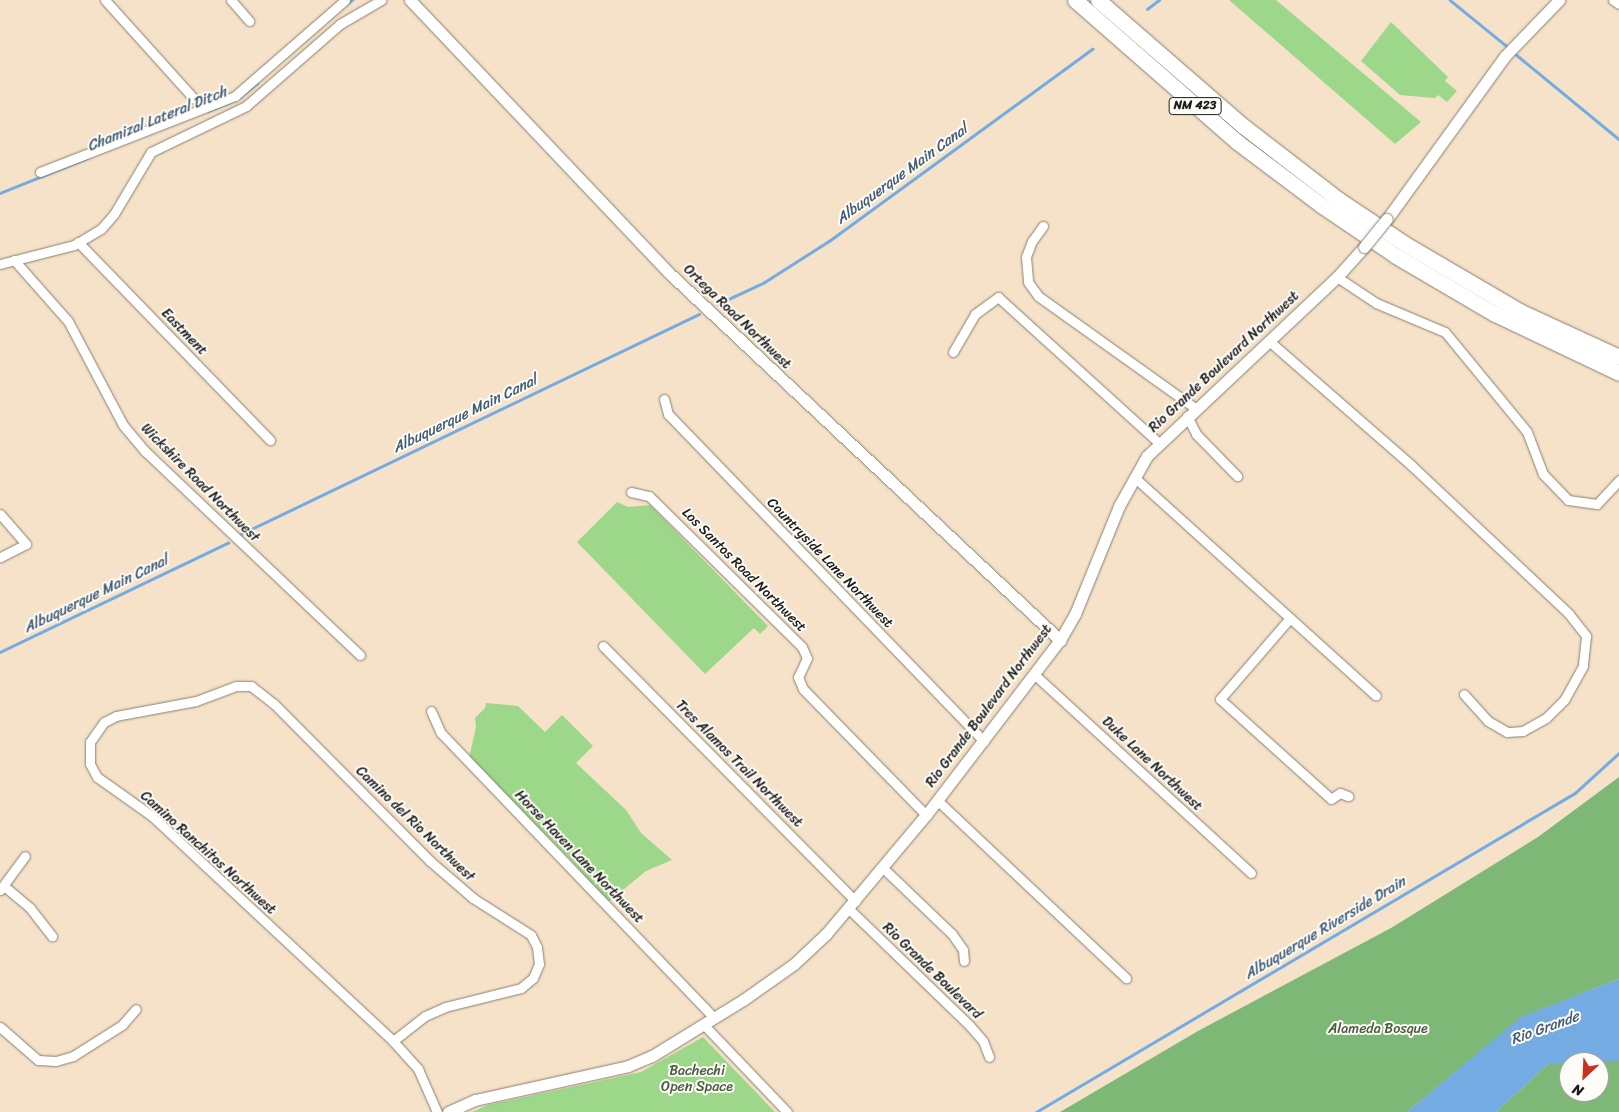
<!DOCTYPE html>
<style>
body{margin:0}
#map{position:relative;width:1619px;height:1112px;overflow:hidden;background:#f5e2c8;font-family:Sriracha,sans-serif}
div>[style]{position:absolute}
.green>*{inset:0;background:#9dd78a}
.forest>*{inset:0;background:#7eb876}
.water>*{inset:0;background:#73abe2}
.stream>*{height:2.5px;margin:-1.25px;padding:0 1.25px;transform-origin:1.25px;border-radius:1.25px;background:#73abe2}
.roads{filter:drop-shadow(0 0 1px #887f72) drop-shadow(0 0 1px #887f72)}
.minor>*{height:9px;margin:-4.5px;padding:0 4.5px;transform-origin:4.5px;border-radius:4.5px;background:#fff}
.tertiary>*{height:11px;margin:-5.5px;padding:0 5.5px;transform-origin:5.5px;border-radius:5.5px;background:#fff}
.motorway>*{height:15px;margin:-7.5px;padding:0 7.5px;transform-origin:7.5px;border-radius:7.5px;background:#fff}
.bridges{filter:drop-shadow(0 0 1px #887f72) drop-shadow(0 0 1px #887f72)}
.tertiary-bridge>*{height:11px;margin:-5.5px;padding:0 5.5px;transform-origin:5.5px;border-radius:5.5px;background:#fff}
span{translate:-50% -50%;white-space:nowrap;text-align:center;line-height:1.15;-webkit-text-stroke:4px #fdfcf7;paint-order:stroke}
.shield-label span{padding:1px 4px;background:#fdfcf7;border:1px solid;border-radius:4px;-webkit-text-stroke-width:0}
.shield-label{font-size:12px;color:#1c1c1c;font-weight:700}
.street-label{font-size:14px;color:#1c1c1c}
.park-label{font-size:14px;color:#495d42}
.water-label{font-size:15px;color:#435c75;font-style:italic}
.north{position:absolute;left:1559px;top:1052px;width:50px;height:50px;box-sizing:border-box;background:#fdfcf7;border:1px solid #a3a29f;border-radius:50%;rotate:205deg;font-size:14px;font-weight:700;line-height:20px;text-align:center;color:#1c1c1c}
.north::after{content:'';display:block;margin:auto;width:18px;height:22px;background:#c8321e;clip-path:polygon(50% 0,100% 100%,50% 72%,0 100%)}
</style>
<div id="map">
<div class="green">
<i style="clip-path:polygon(1229px 0,1276px 0,1421px 122px,1395px 144px)"></i>
<i style="clip-path:polygon(1391px 22px,1448px 77px,1445px 81px,1457px 91px,1447px 102px,1438px 95px,1435px 98px,1400px 95px,1361px 61px)"></i>
<i style="clip-path:polygon(617px 502px,628px 507px,650px 505px,768px 626px,760px 634px,754px 628px,705px 674px,577px 542px)"></i>
<i style="clip-path:polygon(486px 703px,518px 706px,545px 732px,562px 715px,593px 746px,576px 763px,626px 810px,641px 833px,672px 860px,646px 871px,607px 903px,573px 862px,469px 758px,476px 727px,475px 718px,485px 708px)"></i>
<i style="clip-path:polygon(703px 1037px,775px 1112px,472px 1112px,488px 1105px,641px 1072px)"></i>
</div>
<div class="forest">
<i style="clip-path:polygon(1619px 777px,1619px 979px,1522px 1017px,1407px 1112px,1060px 1112px,1198px 1031px,1391px 928px,1538px 837px)"></i>
<i style="clip-path:polygon(evenodd,1587px 1060px,1619px 1061px,1619px 1112px,1496px 1112px,1548px 1064px,1587px 1060px,1569px 1062px,1599px 1062px,1599px 1092px,1569px 1092px,1569px 1062px)"></i>
</div>
<div class="water">
<i style="clip-path:polygon(1619px 979px,1619px 1061px,1548px 1064px,1496px 1112px,1407px 1112px,1521px 1017px)"></i>
</div>
<div class="stream">
<i style="left:1450px;top:0;width:76px;rotate:39.1deg"></i>
<i style="left:345px;top:5px;width:9px;rotate:-36deg"></i>
<i style="left:1147px;top:9px;width:15px;rotate:-37deg"></i>
<i style="left:1513px;top:52px;width:137px;rotate:39.4deg"></i>
<i style="left:240px;top:97px;width:22px;rotate:-39deg"></i>
<i style="left:208px;top:111px;width:29px;rotate:-22deg"></i>
<i style="left:0;top:193px;width:94px;rotate:-21.9deg"></i>
<i style="left:718px;top:304px;width:50px;rotate:-25deg"></i>
<i style="left:763px;top:283px;width:78px;rotate:-32.5deg"></i>
<i style="left:829px;top:241px;width:326px;rotate:-36.1deg"></i>
<i style="left:241px;top:534px;width:508px;rotate:-25.66deg"></i>
<i style="left:0;top:652px;width:253px;rotate:-25.6deg"></i>
<i style="left:1036px;top:1112px;width:626px;rotate:-30.62deg"></i>
<i style="left:1575px;top:793px;width:59px;rotate:-42.3deg"></i>
</div>
<div class="roads">
<div class="minor">
<i style="left:105px;top:0;width:133px;rotate:48deg"></i>
<i style="left:231px;top:0;width:28px;rotate:49deg"></i>
<i style="left:1613px;top:0;width:7px;rotate:34deg"></i>
<i style="left:40px;top:172px;width:209px;rotate:-21.3deg"></i>
<i style="left:235px;top:96px;width:146px;rotate:-41.1deg"></i>
<i style="left:1043px;top:226px;width:19px;rotate:126deg"></i>
<i style="left:1032px;top:241px;width:17px;rotate:111deg"></i>
<i style="left:1026px;top:257px;width:25px;rotate:85deg"></i>
<i style="left:1028px;top:282px;width:17px;rotate:54deg"></i>
<i style="left:1038px;top:296px;width:193px;rotate:35.5deg"></i>
<i style="left:78px;top:242px;width:276px;rotate:45.9deg"></i>
<i style="left:14px;top:260px;width:81px;rotate:48.5deg"></i>
<i style="left:68px;top:321px;width:118px;rotate:62.1deg"></i>
<i style="left:123px;top:425px;width:35px;rotate:50deg"></i>
<i style="left:146px;top:452px;width:295px;rotate:43.5deg"></i>
<i style="left:0;top:264px;width:76px;rotate:-14.4deg"></i>
<i style="left:74px;top:245px;width:31px;rotate:-31deg"></i>
<i style="left:101px;top:229px;width:20px;rotate:-49deg"></i>
<i style="left:114px;top:214px;width:72px;rotate:-59.2deg"></i>
<i style="left:151px;top:152px;width:106px;rotate:-25.8deg"></i>
<i style="left:246px;top:106px;width:125px;rotate:-41.1deg"></i>
<i style="left:340px;top:24px;width:48px;rotate:-30.3deg"></i>
<i style="left:1337px;top:277px;width:47px;rotate:33.7deg"></i>
<i style="left:1376px;top:303px;width:75px;rotate:22.8deg"></i>
<i style="left:1445px;top:332px;width:129px;rotate:50.6deg"></i>
<i style="left:1527px;top:432px;width:45px;rotate:69.1deg"></i>
<i style="left:1543px;top:474px;width:36px;rotate:46deg"></i>
<i style="left:1568px;top:500px;width:29px;rotate:8deg"></i>
<i style="left:1597px;top:504px;width:33px;rotate:-47deg"></i>
<i style="left:1269px;top:341px;width:189px;rotate:41.1deg"></i>
<i style="left:1411px;top:465px;width:217px;rotate:43.3deg"></i>
<i style="left:1569px;top:614px;width:28px;rotate:52deg"></i>
<i style="left:1586px;top:636px;width:30px;rotate:96deg"></i>
<i style="left:1583px;top:666px;width:39px;rotate:119deg"></i>
<i style="left:1564px;top:700px;width:25px;rotate:135deg"></i>
<i style="left:1546px;top:718px;width:26px;rotate:151deg"></i>
<i style="left:1523px;top:731px;width:16px;rotate:176deg"></i>
<i style="left:1507px;top:732px;width:22px;rotate:-150deg"></i>
<i style="left:1488px;top:721px;width:36px;rotate:-132deg"></i>
<i style="left:953px;top:352px;width:44px;rotate:-59.9deg"></i>
<i style="left:975px;top:314px;width:29px;rotate:-36deg"></i>
<i style="left:998px;top:297px;width:217px;rotate:42.2deg"></i>
<i style="left:664px;top:399px;width:16px;rotate:75deg"></i>
<i style="left:668px;top:414px;width:455px;rotate:46deg"></i>
<i style="left:1187px;top:416px;width:20px;rotate:63deg"></i>
<i style="left:1196px;top:434px;width:59px;rotate:45.7deg"></i>
<i style="left:1134px;top:477px;width:326px;rotate:42.1deg"></i>
<i style="left:631px;top:492px;width:18px;rotate:13deg"></i>
<i style="left:649px;top:496px;width:215px;rotate:44.6deg"></i>
<i style="left:802px;top:647px;width:12px;rotate:66deg"></i>
<i style="left:807px;top:658px;width:21px;rotate:115deg"></i>
<i style="left:798px;top:677px;width:13px;rotate:67deg"></i>
<i style="left:803px;top:689px;width:176px;rotate:45.7deg"></i>
<i style="left:0;top:514px;width:40px;rotate:49deg"></i>
<i style="left:26px;top:544px;width:29px;rotate:153deg"></i>
<i style="left:1290px;top:618px;width:107px;rotate:130.8deg"></i>
<i style="left:1220px;top:699px;width:149px;rotate:42deg"></i>
<i style="left:1331px;top:799px;width:11px;rotate:-34deg"></i>
<i style="left:1340px;top:793px;width:9px;rotate:21deg"></i>
<i style="left:603px;top:646px;width:359px;rotate:45.3deg"></i>
<i style="left:1035px;top:675px;width:293px;rotate:42.5deg"></i>
<i style="left:431px;top:711px;width:24px;rotate:66deg"></i>
<i style="left:441px;top:733px;width:395px;rotate:46.2deg"></i>
<i style="left:937px;top:800px;width:260px;rotate:43.3deg"></i>
<i style="left:883px;top:868px;width:95px;rotate:43.7deg"></i>
<i style="left:952px;top:934px;width:19px;rotate:55deg"></i>
<i style="left:963px;top:950px;width:11px;rotate:85deg"></i>
<i style="left:4px;top:886px;width:34px;rotate:40deg"></i>
<i style="left:30px;top:908px;width:36px;rotate:52deg"></i>
<i style="left:0;top:890px;width:42px;rotate:-53.7deg"></i>
<i style="left:849px;top:909px;width:168px;rotate:44deg"></i>
<i style="left:970px;top:1026px;width:20px;rotate:49deg"></i>
<i style="left:983px;top:1041px;width:17px;rotate:69deg"></i>
<i style="left:704px;top:1025px;width:120px;rotate:46.3deg"></i>
<i style="left:0;top:1027px;width:50px;rotate:41deg"></i>
<i style="left:38px;top:1060px;width:18px;rotate:3deg"></i>
<i style="left:56px;top:1061px;width:18px;rotate:-16deg"></i>
<i style="left:73px;top:1056px;width:58px;rotate:-32.3deg"></i>
<i style="left:122px;top:1025px;width:21px;rotate:-49deg"></i>
<i style="left:393px;top:1041px;width:41px;rotate:-38deg"></i>
<i style="left:425px;top:1016px;width:22px;rotate:-24deg"></i>
<i style="left:445px;top:1007px;width:78px;rotate:-14deg"></i>
<i style="left:521px;top:988px;width:16px;rotate:-40deg"></i>
<i style="left:533px;top:978px;width:15px;rotate:-67deg"></i>
<i style="left:539px;top:964px;width:17px;rotate:-97deg"></i>
<i style="left:537px;top:947px;width:13px;rotate:-117deg"></i>
<i style="left:531px;top:935px;width:69px;rotate:-147.5deg"></i>
<i style="left:473px;top:898px;width:57px;rotate:-139.3deg"></i>
<i style="left:430px;top:861px;width:221px;rotate:-134.8deg"></i>
<i style="left:274px;top:704px;width:29px;rotate:-142deg"></i>
<i style="left:251px;top:686px;width:15px;rotate:180deg"></i>
<i style="left:236px;top:686px;width:43px;rotate:159.4deg"></i>
<i style="left:196px;top:701px;width:81px;rotate:169.4deg"></i>
<i style="left:116px;top:716px;width:13px;rotate:153deg"></i>
<i style="left:104px;top:722px;width:24px;rotate:125deg"></i>
<i style="left:90px;top:742px;width:22px;rotate:90deg"></i>
<i style="left:90px;top:764px;width:15px;rotate:62deg"></i>
<i style="left:97px;top:777px;width:67px;rotate:35.3deg"></i>
<i style="left:152px;top:816px;width:330px;rotate:43deg"></i>
<i style="left:393px;top:1041px;width:38px;rotate:48deg"></i>
<i style="left:418px;top:1069px;width:47px;rotate:66.2deg"></i>
</div>
<div class="tertiary">
<i style="left:410px;top:0;width:375px;rotate:46.5deg"></i>
<i style="left:668px;top:272px;width:538px;rotate:43.19deg"></i>
<i style="left:1387px;top:219px;width:201px;rotate:-54.1deg"></i>
<i style="left:1505px;top:56px;width:78px;rotate:-46deg"></i>
<i style="left:448px;top:1112px;width:30px;rotate:-24deg"></i>
<i style="left:475px;top:1100px;width:157px;rotate:-12.5deg"></i>
<i style="left:628px;top:1066px;width:26px;rotate:-23deg"></i>
<i style="left:652px;top:1056px;width:107px;rotate:-31.6deg"></i>
<i style="left:743px;top:1000px;width:62px;rotate:-35.2deg"></i>
<i style="left:794px;top:964px;width:44px;rotate:-43.2deg"></i>
<i style="left:826px;top:934px;width:155px;rotate:-50deg"></i>
<i style="left:926px;top:815px;width:220px;rotate:-52.6deg"></i>
<i style="left:1060px;top:640px;width:30px;rotate:-60deg"></i>
<i style="left:1075px;top:614px;width:117px;rotate:-67.8deg"></i>
<i style="left:1119px;top:506px;width:57px;rotate:-60.8deg"></i>
<i style="left:1147px;top:456px;width:261px;rotate:-43.3deg"></i>
<i style="left:1337px;top:277px;width:40px;rotate:-48deg"></i>
</div>
<div class="motorway">
<i style="left:1075px;top:0;width:214px;rotate:41.2deg"></i>
<i style="left:1236px;top:141px;width:106px;rotate:37deg"></i>
<i style="left:1321px;top:205px;width:91px;rotate:34.2deg"></i>
<i style="left:1396px;top:256px;width:115px;rotate:30.4deg"></i>
<i style="left:1495px;top:314px;width:137px;rotate:25.4deg"></i>
<i style="left:1098px;top:0;width:192px;rotate:41deg"></i>
<i style="left:1243px;top:126px;width:121px;rotate:37.6deg"></i>
<i style="left:1339px;top:200px;width:79px;rotate:33.7deg"></i>
<i style="left:1405px;top:244px;width:132px;rotate:30.4deg"></i>
<i style="left:1519px;top:311px;width:110px;rotate:24.7deg"></i>
</div>
</div>
<div class="bridges">
<div class="tertiary-bridge">
<i style="left:1364px;top:247px;width:36px;rotate:-51deg"></i>
</div>
</div>
<div class="shield-label">
<span style="left:1195px;top:106px">NM 423</span>
</div>
<div class="street-label">
<span style="left:737px;top:317px;rotate:44deg">Ortega Road Northwest</span>
<span style="left:184px;top:332px;rotate:46deg">Eastment</span>
<span style="left:1224px;top:362px;rotate:-43deg">Rio Grande Boulevard Northwest</span>
<span style="left:200px;top:483px;rotate:45deg">Wickshire Road Northwest</span>
<span style="left:830px;top:563px;rotate:46deg">Countryside Lane Northwest</span>
<span style="left:744px;top:570px;rotate:45deg">Los Santos Road Northwest</span>
<span style="left:989px;top:706px;rotate:-53deg">Rio Grande Boulevard Northwest</span>
<span style="left:739px;top:764px;rotate:45deg">Tres Alamos Trail Northwest</span>
<span style="left:1152px;top:764px;rotate:43deg">Duke Lane Northwest</span>
<span style="left:415px;top:824px;rotate:44deg">Camino del Rio Northwest</span>
<span style="left:208px;top:853px;rotate:42deg">Camino Ranchitos Northwest</span>
<span style="left:579px;top:857px;rotate:46deg">Horse Haven Lane Northwest</span>
<span style="left:932px;top:971px;rotate:44deg">Rio Grande Boulevard</span>
</div>
<div class="park-label">
<span style="left:1378px;top:1029px">Alameda Bosque</span>
<span style="left:697px;top:1079px">Bachechi<br>Open Space</span>
</div>
<div class="water-label">
<span style="left:157px;top:119px;rotate:-22deg">Chamizal Lateral Ditch</span>
<span style="left:902px;top:174px;rotate:-36deg">Albuquerque Main Canal</span>
<span style="left:465px;top:414px;rotate:-26deg">Albuquerque Main Canal</span>
<span style="left:96px;top:594px;rotate:-26deg">Albuquerque Main Canal</span>
<span style="left:1325px;top:928px;rotate:-31deg">Albuquerque Riverside Drain</span>
<span style="left:1545px;top:1028px;rotate:-20deg">Rio Grande</span>
</div>
<div class="north">N</div>
</div>
